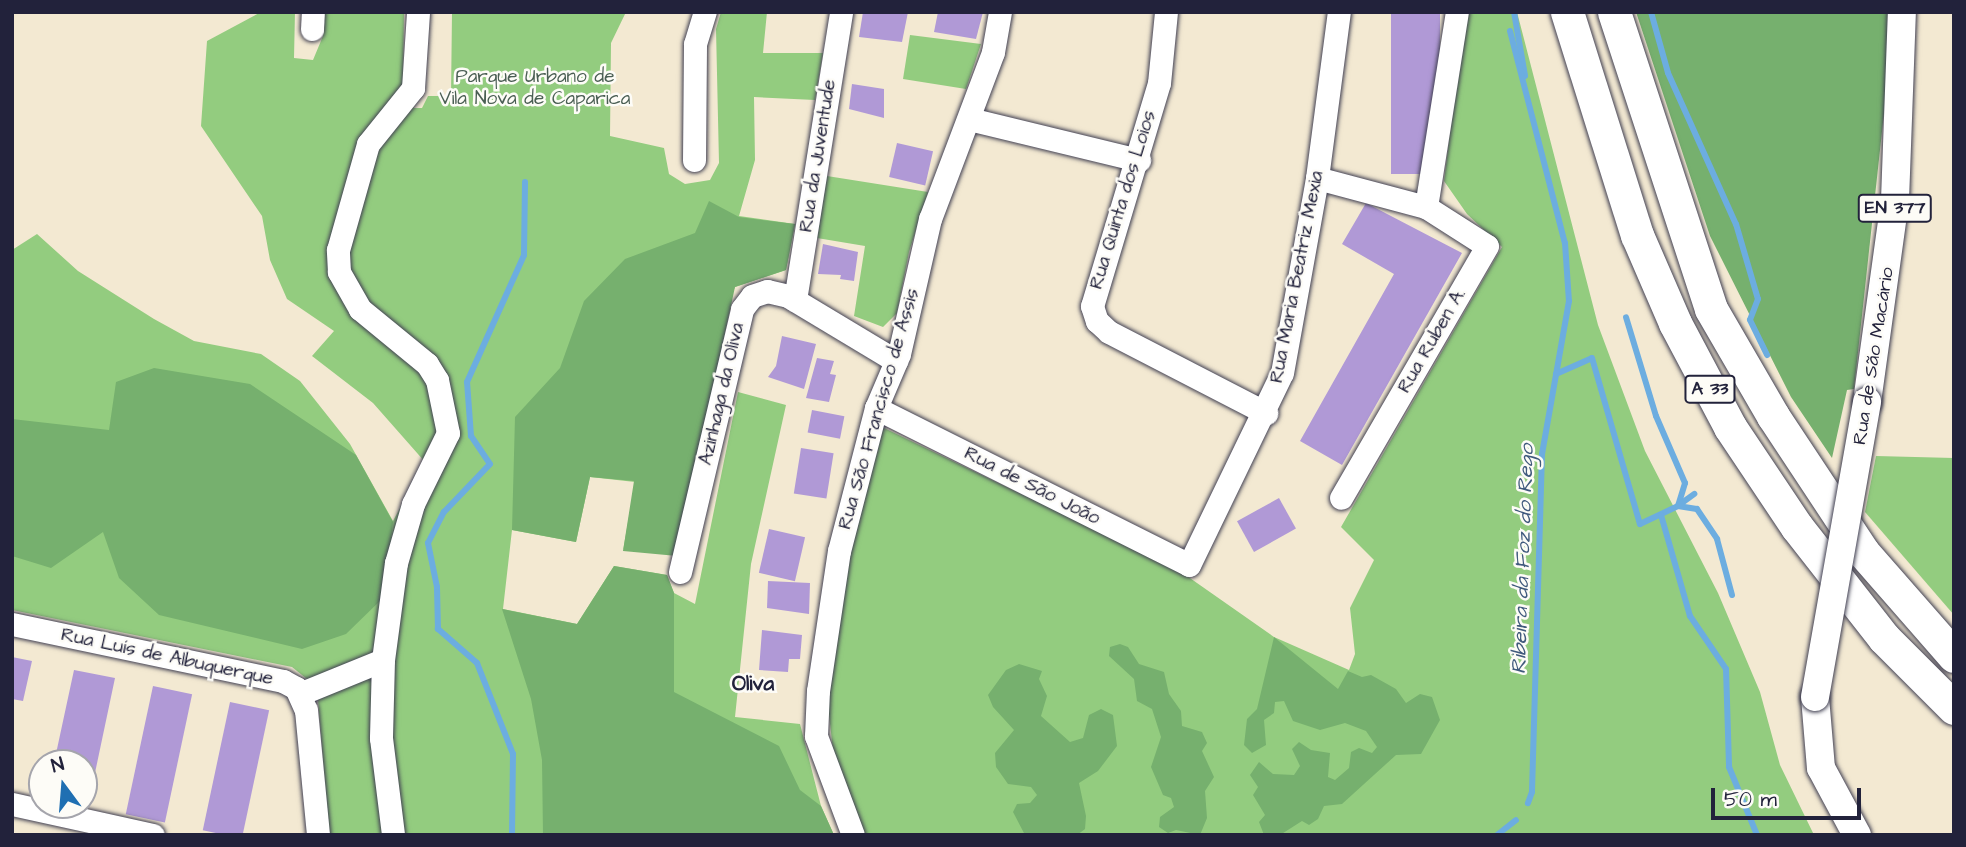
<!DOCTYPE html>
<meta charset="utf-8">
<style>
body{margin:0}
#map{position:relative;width:1966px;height:847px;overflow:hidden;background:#f3e9d2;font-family:"Architects Daughter",sans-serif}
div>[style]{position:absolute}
.green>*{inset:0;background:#93cc7f}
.forest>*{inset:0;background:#76b06e}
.stream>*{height:6px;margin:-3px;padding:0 3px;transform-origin:3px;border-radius:3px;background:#6cade0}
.building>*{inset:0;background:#b099d6;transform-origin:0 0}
.roads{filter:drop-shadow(0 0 2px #414052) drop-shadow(0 0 2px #414052)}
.minor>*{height:23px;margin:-11.5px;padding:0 11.5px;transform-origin:11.5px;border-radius:11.5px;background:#fff}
.major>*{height:28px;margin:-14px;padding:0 14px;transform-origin:14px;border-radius:14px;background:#fff}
.highway>*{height:33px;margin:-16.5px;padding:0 16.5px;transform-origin:16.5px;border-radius:16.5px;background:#fff}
.bridges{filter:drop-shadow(0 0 2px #414052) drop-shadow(0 0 2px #414052)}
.major-bridge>*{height:28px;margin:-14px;padding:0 14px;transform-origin:14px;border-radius:14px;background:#fff}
span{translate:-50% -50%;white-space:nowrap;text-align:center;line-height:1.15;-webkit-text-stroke:5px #fdfcf7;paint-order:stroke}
.shield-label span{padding:2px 5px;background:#fdfcf7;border:2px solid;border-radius:5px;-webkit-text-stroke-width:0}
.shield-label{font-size:18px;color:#22223b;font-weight:700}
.park-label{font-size:19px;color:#4a5e53}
.street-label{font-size:19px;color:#22223b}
.water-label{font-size:21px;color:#405a7d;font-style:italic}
.neighbourhood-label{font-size:21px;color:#22223b;font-weight:700}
.frame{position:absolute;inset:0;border:14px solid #22223b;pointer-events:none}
.north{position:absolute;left:28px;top:749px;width:70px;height:70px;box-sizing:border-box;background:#fdfcf7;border:2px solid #a5a5ac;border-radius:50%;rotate:344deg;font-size:19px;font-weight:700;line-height:28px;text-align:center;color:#22223b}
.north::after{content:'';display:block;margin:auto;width:24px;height:32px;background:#1f6fb2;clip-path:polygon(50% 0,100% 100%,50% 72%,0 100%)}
.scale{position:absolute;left:1711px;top:788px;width:150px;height:32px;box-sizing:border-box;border:4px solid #22223b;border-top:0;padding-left:9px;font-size:21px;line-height:24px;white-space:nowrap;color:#22223b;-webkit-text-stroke:5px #fdfcf7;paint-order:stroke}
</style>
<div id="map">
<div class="green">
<i style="clip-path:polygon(261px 12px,295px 12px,294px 58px,313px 60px,323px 36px,324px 12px,404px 12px,403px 90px,414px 108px,422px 108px,428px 96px,451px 96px,452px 12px,626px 12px,611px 43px,610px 136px,664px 148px,669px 174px,685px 184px,710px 180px,719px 163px,716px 29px,721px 12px,767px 12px,763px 53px,823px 53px,815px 100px,754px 97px,755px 160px,739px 216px,795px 224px,786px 270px,735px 287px,623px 551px,635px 482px,590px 477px,576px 542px,512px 530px,503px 609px,577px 624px,614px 566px,667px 575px,674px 593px,695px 604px,738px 392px,786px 405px,751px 564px,735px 717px,800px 724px,821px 806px,834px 835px,329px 835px,317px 687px,292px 667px,12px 610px,12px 250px,37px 234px,78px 271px,154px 319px,194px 341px,261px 354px,300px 381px,350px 444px,393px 521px,425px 462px,373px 403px,312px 356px,334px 331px,287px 299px,270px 260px,262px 216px,201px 126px,207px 41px)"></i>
<i style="clip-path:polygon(1465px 12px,1517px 12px,1598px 325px,1645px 451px,1718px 593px,1760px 692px,1780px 765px,1814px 835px,863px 835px,833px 751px,828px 705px,850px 553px,880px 426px,1177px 569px,1274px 637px,1349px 670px,1355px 654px,1350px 608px,1374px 560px,1341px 527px,1502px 247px,1467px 214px,1444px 181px)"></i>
<i style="clip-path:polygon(910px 35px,981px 44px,966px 89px,903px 79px)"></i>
<i style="clip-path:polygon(827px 176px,928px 192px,909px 252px,897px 313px,883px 327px,854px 316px,865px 246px,817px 238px)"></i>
<i style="clip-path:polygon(1876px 456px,1954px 458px,1954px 615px,1865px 512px)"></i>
</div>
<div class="forest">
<i style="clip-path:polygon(1636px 12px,1895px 12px,1854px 389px,1847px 390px,1832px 458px,1791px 397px,1710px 236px)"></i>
<i style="clip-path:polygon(709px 201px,739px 217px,795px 224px,786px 270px,735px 287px,677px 556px,623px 551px,634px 481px,590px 477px,576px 542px,512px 530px,515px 417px,560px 368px,584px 301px,625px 259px,695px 233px)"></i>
<i style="clip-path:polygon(154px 368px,250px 384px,356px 455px,393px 522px,384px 597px,346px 634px,302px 649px,159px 615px,119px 578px,103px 532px,51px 568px,12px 556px,12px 419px,109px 430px,116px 382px)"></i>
<i style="clip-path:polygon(614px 566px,667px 575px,674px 593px,674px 692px,779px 746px,800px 790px,821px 806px,834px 835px,543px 835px,542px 760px,531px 699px,502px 609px,577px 624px)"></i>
<i style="clip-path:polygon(1274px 637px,1338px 689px,1348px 671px,1362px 677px,1371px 675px,1396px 689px,1406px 703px,1420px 694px,1432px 697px,1440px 720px,1421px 754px,1396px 755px,1342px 804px,1324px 806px,1318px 819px,1309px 825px,1302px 821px,1280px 835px,1264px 835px,1259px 822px,1265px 815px,1253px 795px,1258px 787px,1250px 775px,1259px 762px,1273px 774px,1294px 775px,1300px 766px,1292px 749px,1299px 742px,1311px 750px,1330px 753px,1328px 777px,1335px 780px,1349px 768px,1351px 752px,1359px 748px,1372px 753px,1377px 747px,1366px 731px,1345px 723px,1320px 730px,1293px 721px,1284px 701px,1275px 702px,1274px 713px,1264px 720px,1266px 745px,1252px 753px,1244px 745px,1247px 719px,1257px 709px)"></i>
<i style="clip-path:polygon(1120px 644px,1128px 647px,1139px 664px,1164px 672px,1169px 694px,1181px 711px,1182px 726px,1202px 732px,1207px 743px,1202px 751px,1214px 777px,1205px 791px,1207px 818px,1200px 835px,1176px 830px,1168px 833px,1159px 827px,1160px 817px,1174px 807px,1171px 798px,1163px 795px,1151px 767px,1161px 737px,1152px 709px,1137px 701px,1134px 679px,1109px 656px,1110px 647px)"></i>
<i style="clip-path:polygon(1019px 664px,1042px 671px,1039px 679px,1047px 696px,1041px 716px,1070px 742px,1083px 738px,1089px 715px,1101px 709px,1113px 715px,1117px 746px,1098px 771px,1079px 783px,1086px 816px,1085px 829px,1077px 835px,1025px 835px,1013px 812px,1017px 804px,1030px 803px,1037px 795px,1031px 787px,1008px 784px,996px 767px,995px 753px,1014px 730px,993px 707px,988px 695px,1006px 670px)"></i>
</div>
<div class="stream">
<i style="left:1514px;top:12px;width:65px;rotate:80.2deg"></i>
<i style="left:1651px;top:12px;width:63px;rotate:74.4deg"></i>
<i style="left:1668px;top:73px;width:166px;rotate:65.8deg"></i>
<i style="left:1736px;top:224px;width:78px;rotate:73.7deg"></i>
<i style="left:1758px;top:299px;width:22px;rotate:111deg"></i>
<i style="left:1750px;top:320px;width:39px;rotate:64deg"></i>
<i style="left:1510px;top:31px;width:219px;rotate:75.5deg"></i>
<i style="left:1565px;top:243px;width:58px;rotate:86.1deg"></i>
<i style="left:1569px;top:301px;width:155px;rotate:100deg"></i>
<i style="left:1542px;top:454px;width:338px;rotate:91.7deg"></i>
<i style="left:1532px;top:792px;width:12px;rotate:110deg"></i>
<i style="left:1556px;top:374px;width:39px;rotate:-24deg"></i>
<i style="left:1592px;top:358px;width:173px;rotate:73.9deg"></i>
<i style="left:1640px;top:524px;width:42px;rotate:-25.3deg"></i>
<i style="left:1678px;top:506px;width:24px;rotate:-73deg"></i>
<i style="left:1685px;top:483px;width:73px;rotate:-113.4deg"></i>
<i style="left:1656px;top:416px;width:103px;rotate:-106.9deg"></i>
<i style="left:1679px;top:505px;width:19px;rotate:-36deg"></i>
<i style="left:1678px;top:506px;width:19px;rotate:9deg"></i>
<i style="left:1697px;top:509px;width:36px;rotate:56deg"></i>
<i style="left:1717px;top:539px;width:58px;rotate:75deg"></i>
<i style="left:1661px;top:515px;width:105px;rotate:74deg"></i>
<i style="left:1690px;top:616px;width:64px;rotate:55.8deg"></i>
<i style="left:1726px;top:669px;width:98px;rotate:88.2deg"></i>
<i style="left:1729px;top:767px;width:74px;rotate:67.6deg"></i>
<i style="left:512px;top:835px;width:81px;rotate:-89.3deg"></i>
<i style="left:513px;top:754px;width:98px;rotate:-111.6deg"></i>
<i style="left:477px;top:663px;width:52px;rotate:-138.9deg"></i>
<i style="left:438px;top:629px;width:42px;rotate:-91.4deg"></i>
<i style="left:437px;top:587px;width:45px;rotate:-101.6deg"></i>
<i style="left:428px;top:543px;width:35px;rotate:-63deg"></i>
<i style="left:444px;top:512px;width:66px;rotate:-46.2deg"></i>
<i style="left:490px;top:464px;width:34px;rotate:-124deg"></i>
<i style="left:471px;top:436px;width:54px;rotate:-94.2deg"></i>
<i style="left:467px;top:382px;width:139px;rotate:-65.8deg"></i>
<i style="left:524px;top:255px;width:73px;rotate:-89.2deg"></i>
<i style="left:1497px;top:835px;width:24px;rotate:-38deg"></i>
</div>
<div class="building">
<i style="clip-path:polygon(863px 12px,908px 12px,902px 42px,859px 37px)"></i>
<i style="clip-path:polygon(938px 12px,983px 12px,976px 39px,934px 32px)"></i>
<i style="left:1391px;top:12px;width:49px;height:162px"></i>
<i style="clip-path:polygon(852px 84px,884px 89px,884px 118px,849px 109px)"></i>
<i style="left:897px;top:143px;width:37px;height:35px;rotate:13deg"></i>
<i style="clip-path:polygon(1366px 203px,1462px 253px,1342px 465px,1300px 441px,1394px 274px,1342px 244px)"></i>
<i style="clip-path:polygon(823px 244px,858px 252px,854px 281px,840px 279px,841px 275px,818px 274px)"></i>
<i style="clip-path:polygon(782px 336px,816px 344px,804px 389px,768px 377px,776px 366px)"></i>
<i style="clip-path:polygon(817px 358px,834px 361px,830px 374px,836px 375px,829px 402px,806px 398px)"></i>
<i style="left:812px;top:410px;width:33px;height:23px;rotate:11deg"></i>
<i style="left:801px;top:448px;width:33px;height:46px;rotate:9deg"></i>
<i style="left:1279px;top:498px;width:35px;height:48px;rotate:61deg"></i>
<i style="left:769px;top:529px;width:37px;height:45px;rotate:13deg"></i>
<i style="clip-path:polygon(768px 581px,810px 583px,809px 614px,767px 608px)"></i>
<i style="clip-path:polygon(762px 630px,802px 635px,800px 659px,789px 659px,788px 672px,759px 670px)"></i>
<i style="clip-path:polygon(12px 657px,32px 661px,23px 701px,12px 699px)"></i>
<i style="clip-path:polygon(74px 670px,115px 678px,88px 806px,84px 805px,84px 763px,54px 763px)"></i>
<i style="left:153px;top:686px;width:40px;height:131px;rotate:12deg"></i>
<i style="left:230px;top:702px;width:40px;height:131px;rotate:12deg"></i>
</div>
<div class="roads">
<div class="minor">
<i style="left:1166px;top:12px;width:71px;rotate:95.6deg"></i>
<i style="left:1159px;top:83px;width:233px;rotate:106.7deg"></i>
<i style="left:1092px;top:306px;width:16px;rotate:72deg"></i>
<i style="left:1097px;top:321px;width:16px;rotate:43deg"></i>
<i style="left:1109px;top:332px;width:177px;rotate:27.3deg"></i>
<i style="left:312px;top:29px;width:17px;rotate:-87deg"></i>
<i style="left:969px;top:119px;width:175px;rotate:13.6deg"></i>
<i style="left:694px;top:160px;width:116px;rotate:-89.5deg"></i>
<i style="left:695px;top:44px;width:34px;rotate:-73deg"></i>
<i style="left:1317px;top:178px;width:113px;rotate:14.9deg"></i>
<i style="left:1426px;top:207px;width:72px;rotate:32.6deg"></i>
<i style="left:1487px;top:246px;width:291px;rotate:120.1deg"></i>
<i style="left:1426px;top:207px;width:197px;rotate:-81deg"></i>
<i style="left:795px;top:300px;width:292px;rotate:-80.9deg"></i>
<i style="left:876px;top:408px;width:350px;rotate:26.6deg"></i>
<i style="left:1189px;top:565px;width:213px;rotate:-64.2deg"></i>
<i style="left:1282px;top:373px;width:198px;rotate:-79.8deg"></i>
<i style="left:1317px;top:178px;width:167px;rotate:-82.5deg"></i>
<i style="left:680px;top:572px;width:270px;rotate:-76.7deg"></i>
<i style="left:742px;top:309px;width:16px;rotate:-52deg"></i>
<i style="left:752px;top:296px;width:16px;rotate:-18deg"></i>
<i style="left:767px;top:291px;width:22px;rotate:13deg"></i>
<i style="left:788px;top:296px;width:126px;rotate:31deg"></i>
<i style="left:12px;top:624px;width:277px;rotate:11.9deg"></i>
<i style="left:283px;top:681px;width:15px;rotate:28deg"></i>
<i style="left:296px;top:688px;width:24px;rotate:66deg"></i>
<i style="left:306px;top:710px;width:126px;rotate:84.5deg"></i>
<i style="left:383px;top:660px;width:78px;rotate:91.5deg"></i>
<i style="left:381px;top:738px;width:98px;rotate:82.9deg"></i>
<i style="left:302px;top:693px;width:87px;rotate:-22.2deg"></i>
<i style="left:383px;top:660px;width:98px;rotate:-82.4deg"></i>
<i style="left:396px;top:563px;width:61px;rotate:-73.9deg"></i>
<i style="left:413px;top:504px;width:79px;rotate:-63.8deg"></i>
<i style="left:448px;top:433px;width:54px;rotate:-101.7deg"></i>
<i style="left:437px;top:380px;width:19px;rotate:-122deg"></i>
<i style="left:427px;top:364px;width:87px;rotate:-140.6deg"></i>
<i style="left:360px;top:309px;width:43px;rotate:-119.6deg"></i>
<i style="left:339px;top:272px;width:22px;rotate:-93deg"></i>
<i style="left:338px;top:250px;width:110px;rotate:-74.2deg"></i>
<i style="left:368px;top:144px;width:72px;rotate:-51.2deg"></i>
<i style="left:413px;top:88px;width:76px;rotate:-86.2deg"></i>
<i style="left:12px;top:804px;width:144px;rotate:12.4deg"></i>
<i style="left:853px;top:835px;width:106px;rotate:-110.5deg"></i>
<i style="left:816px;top:736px;width:45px;rotate:-87.5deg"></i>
<i style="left:818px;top:691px;width:142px;rotate:-81.5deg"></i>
<i style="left:839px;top:551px;width:148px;rotate:-75.5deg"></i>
<i style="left:876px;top:408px;width:59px;rotate:-66.9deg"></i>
<i style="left:899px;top:354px;width:139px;rotate:-77.1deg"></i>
<i style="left:930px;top:219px;width:178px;rotate:-69.3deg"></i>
<i style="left:993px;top:52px;width:41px;rotate:-80.1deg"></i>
</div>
<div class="major">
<i style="left:1867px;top:402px;width:204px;rotate:-82.1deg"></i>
<i style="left:1895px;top:200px;width:188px;rotate:-87.9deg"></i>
<i style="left:1815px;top:697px;width:71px;rotate:85.2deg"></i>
<i style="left:1821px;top:768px;width:76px;rotate:61.8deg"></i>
</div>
<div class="highway">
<i style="left:1567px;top:12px;width:234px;rotate:72.6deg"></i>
<i style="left:1637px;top:235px;width:96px;rotate:66.6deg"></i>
<i style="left:1675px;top:323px;width:118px;rotate:62.1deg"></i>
<i style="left:1730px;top:427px;width:120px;rotate:56.2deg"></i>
<i style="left:1797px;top:527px;width:141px;rotate:51.9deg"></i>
<i style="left:1884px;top:638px;width:99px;rotate:45deg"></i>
<i style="left:1614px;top:12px;width:312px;rotate:71.9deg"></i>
<i style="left:1711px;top:309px;width:124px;rotate:59.9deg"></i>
<i style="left:1773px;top:416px;width:163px;rotate:56.5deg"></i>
<i style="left:1863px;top:552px;width:138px;rotate:48.8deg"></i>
</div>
</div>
<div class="bridges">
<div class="major-bridge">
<i style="left:1815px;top:697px;width:300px;rotate:-80deg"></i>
</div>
</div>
<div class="shield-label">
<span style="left:1895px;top:208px">EN 377</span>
<span style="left:1710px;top:389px">A 33</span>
</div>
<div class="park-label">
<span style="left:535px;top:88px">Parque Urbano de<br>Vila Nova de Caparica</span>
</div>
<div class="street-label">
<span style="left:818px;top:156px;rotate:-81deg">Rua da Juventude</span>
<span style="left:1123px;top:200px;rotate:-73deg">Rua Quinta dos Loios</span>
<span style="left:1297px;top:277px;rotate:-79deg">Rua Maria Beatriz Mexia</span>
<span style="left:1432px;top:341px;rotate:-60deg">Rua Ruben A.</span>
<span style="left:1874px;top:356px;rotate:-81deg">Rua de São Macário</span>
<span style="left:722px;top:394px;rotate:-77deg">Azinhaga da Oliva</span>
<span style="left:879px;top:409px;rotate:-74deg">Rua São Francisco de Assis</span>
<span style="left:1032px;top:486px;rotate:27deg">Rua de São João</span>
<span style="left:167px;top:657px;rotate:12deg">Rua Luís de Albuquerque</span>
</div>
<div class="water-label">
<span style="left:1523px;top:559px;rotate:-88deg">Ribeira da Foz do Rego</span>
</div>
<div class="neighbourhood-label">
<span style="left:753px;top:684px">Oliva</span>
</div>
<div class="frame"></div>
<div class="north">N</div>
<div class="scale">50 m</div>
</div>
